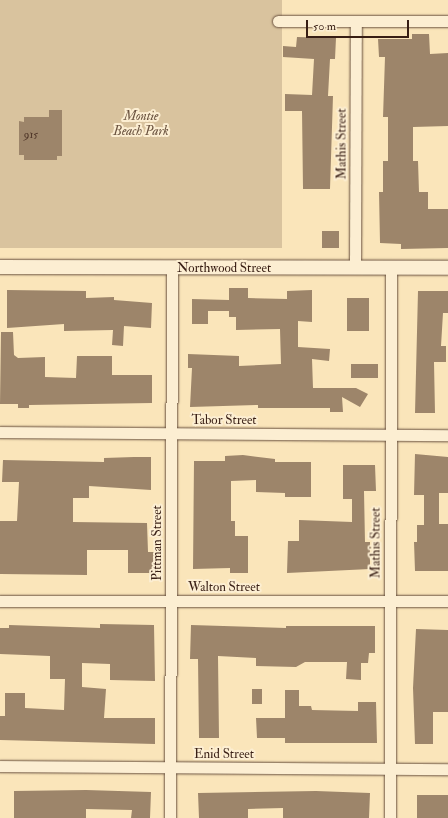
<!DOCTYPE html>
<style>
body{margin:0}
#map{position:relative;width:448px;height:818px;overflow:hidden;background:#fae5ba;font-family:"IM FELL Double Pica",serif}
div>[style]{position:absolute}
.green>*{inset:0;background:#d9c39e;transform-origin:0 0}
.building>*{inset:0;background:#9d856a;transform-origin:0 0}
.roads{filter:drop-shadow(0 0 1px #68503e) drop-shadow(0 0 1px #68503e)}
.minor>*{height:11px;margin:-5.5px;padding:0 5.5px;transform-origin:5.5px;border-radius:5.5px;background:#fceed2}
.tertiary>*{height:14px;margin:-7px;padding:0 7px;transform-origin:7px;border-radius:7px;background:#fceed2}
span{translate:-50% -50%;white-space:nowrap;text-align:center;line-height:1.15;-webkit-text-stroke:4px #fceed2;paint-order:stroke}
.number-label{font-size:11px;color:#51382a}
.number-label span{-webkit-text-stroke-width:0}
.park-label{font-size:13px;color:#68503d;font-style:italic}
.street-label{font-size:13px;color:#381e14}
.scale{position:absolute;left:306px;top:20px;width:103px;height:18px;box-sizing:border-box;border:2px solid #381e14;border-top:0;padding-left:5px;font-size:12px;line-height:14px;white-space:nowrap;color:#381e14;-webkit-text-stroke:3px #fceed2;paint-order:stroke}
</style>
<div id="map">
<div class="green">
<i style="left:0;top:0;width:282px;height:248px"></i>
</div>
<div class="building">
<i style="clip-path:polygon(412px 34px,429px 34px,430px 54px,448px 53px,448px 126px,413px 127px,413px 161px,418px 161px,419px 192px,428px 192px,428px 209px,448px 209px,448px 248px,401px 249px,401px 244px,380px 243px,379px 192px,383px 192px,383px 161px,388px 161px,388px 117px,383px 117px,385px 57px,379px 57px,378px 39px,412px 39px)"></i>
<i style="clip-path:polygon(297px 37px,336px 38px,335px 59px,330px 59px,328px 96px,333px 96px,330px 189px,303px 189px,302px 111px,285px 111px,285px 94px,312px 95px,314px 59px,283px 57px,283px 46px,296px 47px)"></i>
<i style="clip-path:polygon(49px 110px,62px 110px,62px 156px,57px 156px,57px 160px,24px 160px,24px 155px,19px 155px,19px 121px,24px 122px,24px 117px,49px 117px)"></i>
<i style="left:322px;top:231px;width:17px;height:17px"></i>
<i style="clip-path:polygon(229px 288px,248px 288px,248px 298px,287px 299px,287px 291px,312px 290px,312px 322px,298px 321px,298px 347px,330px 349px,329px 361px,312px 359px,313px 388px,356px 388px,368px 394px,360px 407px,342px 397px,343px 412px,330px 412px,330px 408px,258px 408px,258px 405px,190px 407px,192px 368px,188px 368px,188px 354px,239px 356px,239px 366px,281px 364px,280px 329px,236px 330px,236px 317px,229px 317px,229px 311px,208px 311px,208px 324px,192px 324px,192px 299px,229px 300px)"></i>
<i style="clip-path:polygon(7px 290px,86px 291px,86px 298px,114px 297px,114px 300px,152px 303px,151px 328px,124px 326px,123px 346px,112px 345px,113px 330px,64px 331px,64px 324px,7px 328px)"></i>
<i style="clip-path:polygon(418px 291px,448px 291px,448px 313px,443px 313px,441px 346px,446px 346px,446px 362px,434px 362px,435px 413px,415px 413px)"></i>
<i style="left:347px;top:298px;width:22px;height:33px"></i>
<i style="clip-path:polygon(1px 332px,13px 332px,14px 355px,18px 358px,45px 357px,45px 377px,76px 378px,77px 356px,112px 356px,112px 375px,152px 375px,152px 403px,29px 405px,29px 408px,18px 408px,18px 404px,0 404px)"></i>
<i style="left:351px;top:364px;width:27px;height:14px"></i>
<i style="clip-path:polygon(415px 454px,448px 457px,448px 493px,439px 493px,439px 524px,448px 524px,448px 571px,415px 571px,414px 542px,417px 542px,417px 525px,424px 525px,424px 495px,414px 495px)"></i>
<i style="clip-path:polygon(243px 455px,275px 459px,275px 462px,311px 462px,311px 497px,285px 497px,285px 493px,256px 492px,256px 480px,231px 481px,231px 521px,235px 521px,235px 536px,248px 536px,248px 573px,230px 573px,230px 568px,193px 569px,194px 461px,225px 461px,225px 456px)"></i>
<i style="clip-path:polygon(134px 457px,151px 457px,151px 490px,89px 486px,89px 498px,73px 498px,73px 522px,147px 523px,148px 552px,156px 552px,156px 573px,128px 573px,128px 550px,87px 550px,87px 575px,0 574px,0 521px,17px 521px,19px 482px,2px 482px,3px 460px,104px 462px,104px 458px)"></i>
<i style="clip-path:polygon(343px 465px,375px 465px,376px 491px,364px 491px,365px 542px,370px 542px,370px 569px,287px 573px,288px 541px,299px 541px,299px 520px,352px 522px,352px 499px,343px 499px)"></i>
<i style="clip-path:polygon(100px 624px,154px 625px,155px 681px,110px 680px,110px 664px,82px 663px,82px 687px,106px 689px,104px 718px,155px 718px,155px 744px,0 740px,0 716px,5px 716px,5px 693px,25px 693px,25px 708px,64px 710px,65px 679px,50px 679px,50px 656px,0 654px,0 628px,9px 628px,9px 625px,100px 628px)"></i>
<i style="clip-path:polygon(191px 625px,286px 628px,286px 626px,375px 626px,375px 653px,369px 653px,368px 663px,361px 663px,361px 680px,346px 679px,347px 662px,305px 662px,296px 667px,256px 666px,256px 658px,218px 656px,219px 738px,199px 738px,198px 659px,190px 659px)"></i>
<i style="clip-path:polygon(416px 629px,448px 630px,448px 712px,433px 712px,433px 744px,415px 744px,413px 688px)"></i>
<i style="left:252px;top:689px;width:10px;height:15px"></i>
<i style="clip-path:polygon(285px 690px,299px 690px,299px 706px,311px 706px,312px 710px,358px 711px,358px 702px,376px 702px,377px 743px,285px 743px,285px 738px,257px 738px,256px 718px,285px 718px)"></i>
<i style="clip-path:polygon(86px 790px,151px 792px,150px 818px,131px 818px,132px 810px,86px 809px,86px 818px,14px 818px,14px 791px)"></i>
<i style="clip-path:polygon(316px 791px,370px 793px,369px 818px,283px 818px,283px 808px,248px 809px,248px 818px,199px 818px,198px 793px)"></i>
<i style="left:417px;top:795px;width:31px;height:23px"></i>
</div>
<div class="roads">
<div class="minor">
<i style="left:278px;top:21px;width:170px"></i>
<i style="left:355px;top:267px;width:246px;rotate:-89.8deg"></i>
<i style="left:0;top:432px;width:448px;rotate:0.4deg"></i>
<i style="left:0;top:601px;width:448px"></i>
<i style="left:0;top:766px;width:448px;rotate:0.4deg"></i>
<i style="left:170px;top:818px;width:550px;rotate:-89.79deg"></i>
<i style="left:390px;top:818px;width:550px;rotate:-89.9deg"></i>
</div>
<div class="tertiary">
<i style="left:0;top:267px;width:448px;rotate:0.1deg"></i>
</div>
</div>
<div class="number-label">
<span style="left:31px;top:135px">915</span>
</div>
<div class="park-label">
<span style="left:141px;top:124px">Montie<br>Beach Park</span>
</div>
<div class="street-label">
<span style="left:342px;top:144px;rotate:-90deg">Mathis Street</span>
<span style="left:224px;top:268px">Northwood Street</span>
<span style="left:224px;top:420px">Tabor Street</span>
<span style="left:157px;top:543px;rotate:-90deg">Pittman Street</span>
<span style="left:376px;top:543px;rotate:-90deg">Mathis Street</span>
<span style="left:224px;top:587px">Walton Street</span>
<span style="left:224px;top:754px">Enid Street</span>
</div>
<div class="scale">50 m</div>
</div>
